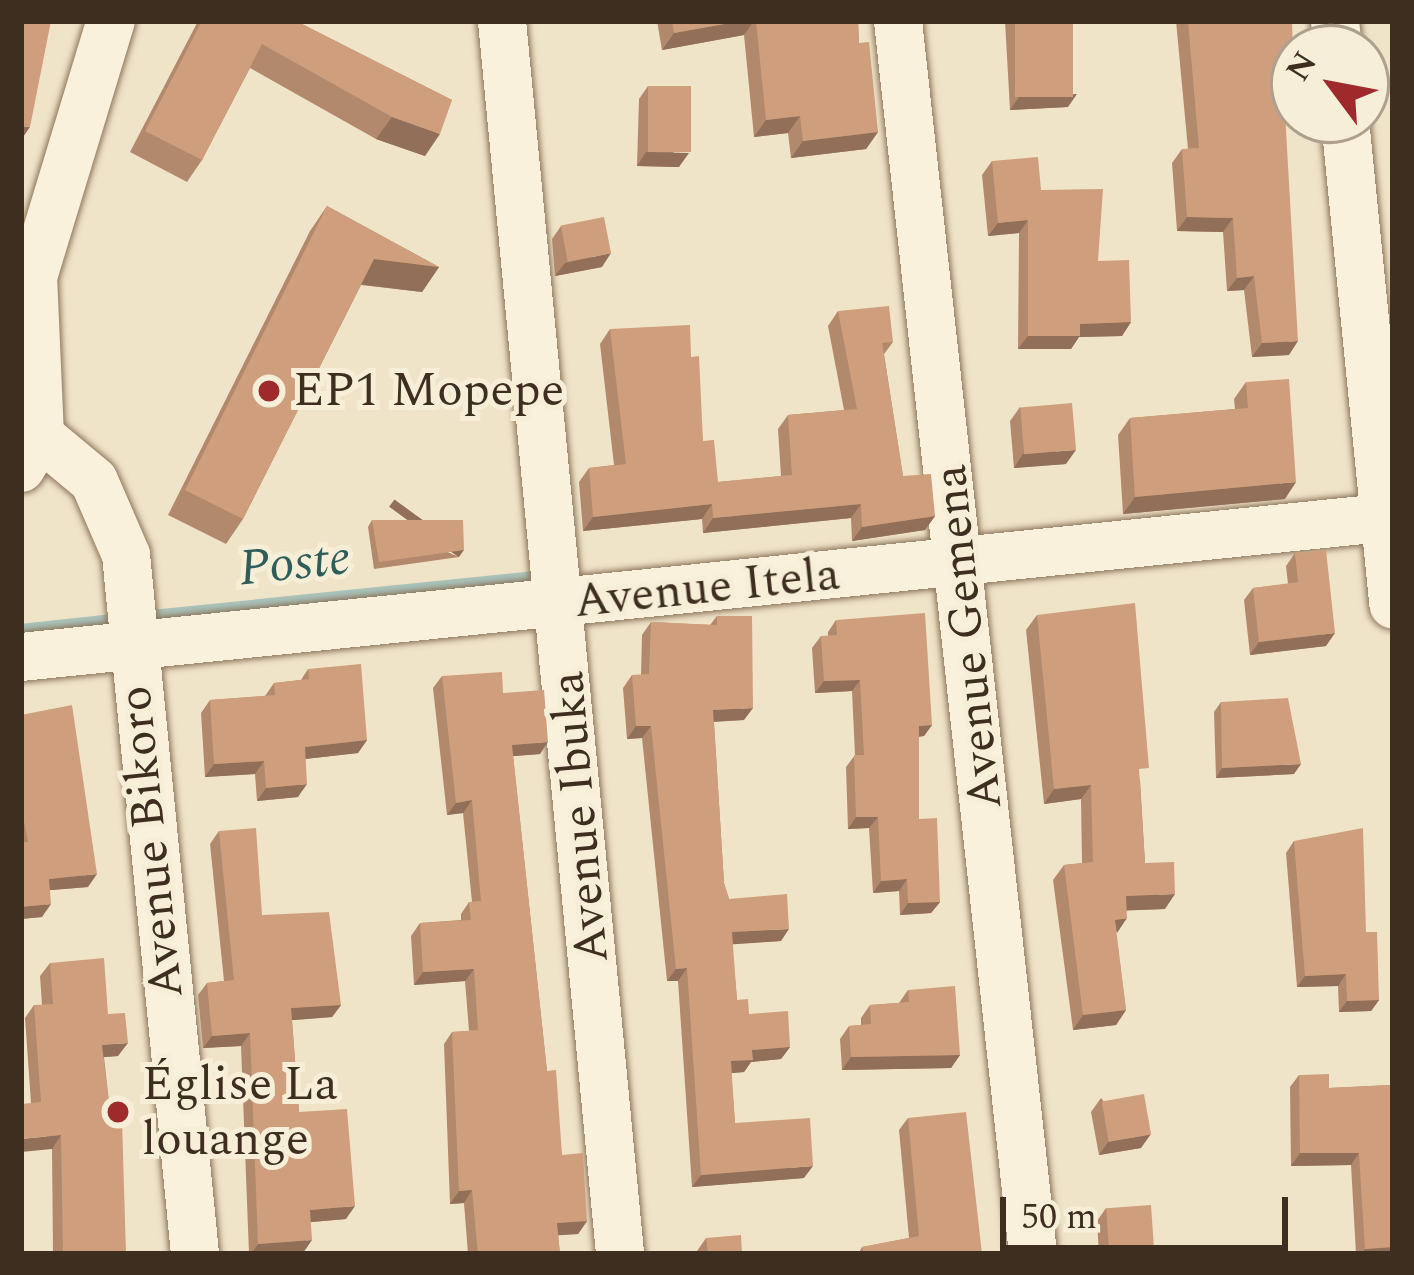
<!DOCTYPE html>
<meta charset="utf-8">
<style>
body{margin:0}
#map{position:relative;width:1414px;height:1275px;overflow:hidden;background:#f0e4c8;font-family:Spectral,serif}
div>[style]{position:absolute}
.stream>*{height:12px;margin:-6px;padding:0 6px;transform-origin:6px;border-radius:6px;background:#a9c4bc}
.roads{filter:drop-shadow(0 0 3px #8d765c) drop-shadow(0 0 3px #8d765c)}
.minor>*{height:48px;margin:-24px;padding:0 24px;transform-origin:24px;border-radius:24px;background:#faf1dc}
.wall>*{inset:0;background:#b2896c}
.shaded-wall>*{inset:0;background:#916f58;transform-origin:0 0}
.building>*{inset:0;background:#cf9f7d;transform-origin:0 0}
.dots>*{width:33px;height:33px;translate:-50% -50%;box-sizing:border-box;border:6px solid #f7eed8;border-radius:50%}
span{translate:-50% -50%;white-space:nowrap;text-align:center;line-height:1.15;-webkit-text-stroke:10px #f7eed8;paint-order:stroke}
.poi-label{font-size:48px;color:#3d2e20}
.left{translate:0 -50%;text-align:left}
.street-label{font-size:48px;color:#3d2e20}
.water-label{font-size:51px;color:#2f5d5a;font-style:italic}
.frame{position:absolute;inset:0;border:24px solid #3d2e20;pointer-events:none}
.north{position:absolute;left:1270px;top:24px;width:120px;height:120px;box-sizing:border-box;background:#f7eed8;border:3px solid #ada18e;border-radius:50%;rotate:302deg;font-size:33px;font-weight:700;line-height:48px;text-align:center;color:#3d2e20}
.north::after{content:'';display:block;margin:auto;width:42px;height:54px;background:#9e2a2b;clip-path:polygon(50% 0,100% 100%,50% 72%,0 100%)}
.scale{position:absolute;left:1000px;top:1197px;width:288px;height:54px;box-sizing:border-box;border:6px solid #3d2e20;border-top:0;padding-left:15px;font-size:36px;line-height:42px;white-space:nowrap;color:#3d2e20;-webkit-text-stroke:9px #f7eed8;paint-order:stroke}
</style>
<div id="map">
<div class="stream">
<i style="left:142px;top:617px;width:406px;rotate:-5.8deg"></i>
<i style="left:21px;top:630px;width:102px;rotate:-6.2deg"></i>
</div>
<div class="roads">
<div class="minor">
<i style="left:502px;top:21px;width:1239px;rotate:84.53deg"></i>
<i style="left:898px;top:21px;width:1240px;rotate:83.75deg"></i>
<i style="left:1335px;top:21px;width:27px;rotate:84deg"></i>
<i style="left:1345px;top:120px;width:487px;rotate:84.3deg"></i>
<i style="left:40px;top:436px;width:70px;rotate:39.8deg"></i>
<i style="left:94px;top:481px;width:81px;rotate:66.6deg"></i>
<i style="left:126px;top:555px;width:702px;rotate:84.36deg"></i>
<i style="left:21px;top:468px;width:37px;rotate:-59deg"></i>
<i style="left:40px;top:436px;width:159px;rotate:-92.5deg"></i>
<i style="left:33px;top:277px;width:268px;rotate:-73.1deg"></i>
<i style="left:21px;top:657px;width:1379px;rotate:-5.83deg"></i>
</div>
</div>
<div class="wall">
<i style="clip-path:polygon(198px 21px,296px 21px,452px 100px,425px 156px,376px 139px,250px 68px,202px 160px,187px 182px,130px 152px)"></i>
<i style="clip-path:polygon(657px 21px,858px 21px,859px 43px,878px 132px,866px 149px,791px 158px,788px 133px,754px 137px,744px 35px,662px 50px)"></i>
<i style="clip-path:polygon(1005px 21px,1073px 21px,1068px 107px,1010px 110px)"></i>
<i style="clip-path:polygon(1176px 21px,1292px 21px,1286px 108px,1285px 108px,1289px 355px,1252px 357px,1244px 290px,1227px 291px,1223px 232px,1177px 231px,1172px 163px,1182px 149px,1188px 149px)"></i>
<i style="clip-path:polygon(648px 86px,679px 167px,637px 166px,639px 99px)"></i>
<i style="clip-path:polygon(992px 161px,1041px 190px,1098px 261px,1131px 322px,1122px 336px,1079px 337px,1071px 349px,1018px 349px,1019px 233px,988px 236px,982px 175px)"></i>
<i style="clip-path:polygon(327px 206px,439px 267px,422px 292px,361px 285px,243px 519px,226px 544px,168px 515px,310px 231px)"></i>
<i style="clip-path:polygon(561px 226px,602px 267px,555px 276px,552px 239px)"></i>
<i style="clip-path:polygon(838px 311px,893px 342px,884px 354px,903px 476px,935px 516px,925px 530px,852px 541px,851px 518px,703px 533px,702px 519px,583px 531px,579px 482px,589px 468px,614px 465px,600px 344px,610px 329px,691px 357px,703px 441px,718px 482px,781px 476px,778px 429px,788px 415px,844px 410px,828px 326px)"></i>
<i style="clip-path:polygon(1246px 382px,1285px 499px,1123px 514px,1118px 435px,1130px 418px,1235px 409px,1234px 399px)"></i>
<i style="clip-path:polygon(1020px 407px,1066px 464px,1014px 468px,1010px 421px)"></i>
<i style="clip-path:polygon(372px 520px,459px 557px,374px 569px,368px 527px)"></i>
<i style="clip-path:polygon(1295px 553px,1326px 646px,1250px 655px,1244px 600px,1253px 588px,1288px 584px,1286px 566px)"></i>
<i style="clip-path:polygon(1037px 615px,1140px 780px,1145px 863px,1165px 909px,1127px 910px,1116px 933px,1126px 1010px,1116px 1025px,1073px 1030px,1053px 880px,1064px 865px,1082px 863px,1081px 799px,1044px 804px,1026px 630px)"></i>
<i style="clip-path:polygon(717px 616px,744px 720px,714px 722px,724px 883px,729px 899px,781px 941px,732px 944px,737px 1000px,749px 1014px,790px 1047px,781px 1059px,751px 1062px,744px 1072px,731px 1073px,735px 1123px,804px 1178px,692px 1187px,678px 981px,667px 981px,642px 738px,627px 739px,623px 688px,632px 675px,641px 675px,642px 635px,651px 622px,710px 625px)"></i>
<i style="clip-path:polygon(836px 620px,932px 725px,924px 736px,919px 737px,919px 819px,940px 902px,931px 913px,900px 915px,899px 891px,873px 893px,869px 828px,848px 829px,846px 767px,855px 755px,852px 691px,815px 693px,812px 648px,821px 636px,828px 636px,828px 632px)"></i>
<i style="clip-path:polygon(308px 669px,367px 740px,358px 753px,305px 759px,298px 797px,257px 801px,255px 774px,205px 777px,201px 713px,210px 700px,265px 696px,274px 683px,301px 680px)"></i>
<i style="clip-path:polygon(442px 676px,503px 693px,540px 754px,513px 756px,547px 1071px,562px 1155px,587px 1221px,578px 1234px,558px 1235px,560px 1254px,468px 1254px,464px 1203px,450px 1204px,444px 1044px,452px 1032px,469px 1031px,465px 981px,414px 985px,411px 936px,420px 923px,461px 920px,461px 914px,469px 902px,472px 902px,463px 813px,447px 815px,433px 688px)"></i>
<i style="clip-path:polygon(1221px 702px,1294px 774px,1216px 778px,1214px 712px)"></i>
<i style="clip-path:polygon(21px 715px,88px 887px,50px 890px,42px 917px,21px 919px)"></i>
<i style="clip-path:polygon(219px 831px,262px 915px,341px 1005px,332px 1017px,292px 1020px,299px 1112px,346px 1219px,311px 1222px,303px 1253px,249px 1254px,241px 1046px,203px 1048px,198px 995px,207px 983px,224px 981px,210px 844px)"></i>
<i style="clip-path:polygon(1294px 841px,1366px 932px,1379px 1000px,1371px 1011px,1339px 1012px,1338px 986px,1297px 987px,1286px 853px)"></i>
<i style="clip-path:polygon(50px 963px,108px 1014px,118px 1056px,104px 1057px,126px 1254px,53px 1254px,52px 1149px,31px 1103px,25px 1018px,34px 1005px,42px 1005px,40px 976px)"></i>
<i style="clip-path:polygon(908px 990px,960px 1055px,951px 1068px,842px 1070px,840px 1039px,849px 1026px,861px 1025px,861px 1018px,870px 1005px,899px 1003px)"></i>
<i style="clip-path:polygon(1299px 1075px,1329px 1088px,1391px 1085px,1393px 1254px,1356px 1254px,1351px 1165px,1291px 1166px,1290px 1087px)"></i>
<i style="clip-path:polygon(1101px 1098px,1141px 1148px,1099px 1155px,1091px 1112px)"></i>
<i style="clip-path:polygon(908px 1118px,982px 1254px,858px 1254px,862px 1247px,909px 1238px,899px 1130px)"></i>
<i style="clip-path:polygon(1106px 1208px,1151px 1254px,1099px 1254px,1097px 1221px)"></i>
<i style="clip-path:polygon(706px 1238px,742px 1254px,695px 1254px)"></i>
</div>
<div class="shaded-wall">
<i style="clip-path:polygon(741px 21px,754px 21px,744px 35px,662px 50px,674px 33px)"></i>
<i style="clip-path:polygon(1077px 94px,1068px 107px,1010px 110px,1019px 97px)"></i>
<i style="clip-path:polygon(1294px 94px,1286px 108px,1274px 108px,1284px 95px)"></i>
<i style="clip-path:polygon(800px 116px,788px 133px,754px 137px,766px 120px)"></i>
<i style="clip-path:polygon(392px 117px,440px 134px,425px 156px,376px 139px)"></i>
<i style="clip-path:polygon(21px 126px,30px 127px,21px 140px)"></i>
<i style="clip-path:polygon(878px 132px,866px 149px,791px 158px,803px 141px)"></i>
<i style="clip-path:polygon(646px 152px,689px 153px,679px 167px,637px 166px)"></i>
<i style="clip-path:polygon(1187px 217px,1233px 218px,1223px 232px,1177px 231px)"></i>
<i style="clip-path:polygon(1028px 220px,1019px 233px,988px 236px,998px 223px)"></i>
<i style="clip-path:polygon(611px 253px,602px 267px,555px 276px,565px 263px)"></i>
<i style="clip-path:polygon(374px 259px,439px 267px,422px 292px,357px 284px)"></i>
<i style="clip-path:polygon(1254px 276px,1244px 290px,1227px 291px,1237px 278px)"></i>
<i style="clip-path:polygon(1131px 322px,1122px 336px,1079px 337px,1071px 349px,1018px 349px,1028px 336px,1080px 324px)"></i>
<i style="clip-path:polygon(1298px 341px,1289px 355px,1252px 357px,1262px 343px)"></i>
<i style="clip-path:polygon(1076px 450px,1066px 464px,1014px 468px,1023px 454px)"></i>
<i style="clip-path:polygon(1296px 482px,1285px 499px,1123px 514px,1135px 497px)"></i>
<i style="clip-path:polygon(712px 504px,702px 519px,583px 531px,593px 517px)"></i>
<i style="clip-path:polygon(861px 504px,851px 518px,703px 533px,713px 518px)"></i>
<i style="clip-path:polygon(935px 516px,925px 530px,852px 541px,862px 527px)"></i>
<i style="left:464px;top:550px;width:9px;height:86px;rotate:126deg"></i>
<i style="clip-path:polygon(1335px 633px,1326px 646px,1250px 655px,1259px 642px)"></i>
<i style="clip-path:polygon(860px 680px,852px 691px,815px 693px,824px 681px)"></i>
<i style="clip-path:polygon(753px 708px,744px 720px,705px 722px,713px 710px)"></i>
<i style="clip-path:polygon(932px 725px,924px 736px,911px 737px,919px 726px)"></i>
<i style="clip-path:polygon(636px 726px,651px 726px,642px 738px,627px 739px)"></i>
<i style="clip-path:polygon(367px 740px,358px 753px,296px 760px,305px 747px)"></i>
<i style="clip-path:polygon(548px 742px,540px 754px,503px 757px,512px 745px)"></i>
<i style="clip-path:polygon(264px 761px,255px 774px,205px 777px,214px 764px)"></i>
<i style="clip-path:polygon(1301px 764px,1294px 774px,1216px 778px,1222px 768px)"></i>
<i style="clip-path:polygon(307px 784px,298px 797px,257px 801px,266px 788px)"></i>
<i style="clip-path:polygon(1091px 785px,1081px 799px,1044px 804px,1054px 789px)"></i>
<i style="clip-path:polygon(472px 800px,463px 813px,447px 815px,456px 803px)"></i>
<i style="clip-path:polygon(856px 817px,878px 817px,869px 828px,848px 829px)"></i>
<i style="clip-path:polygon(97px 874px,88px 887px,40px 891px,49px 879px)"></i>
<i style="clip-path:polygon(907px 879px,899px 891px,873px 893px,881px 881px)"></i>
<i style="clip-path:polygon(1175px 894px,1165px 909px,1115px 911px,1126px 896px)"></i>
<i style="clip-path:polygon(940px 902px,931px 913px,900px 915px,908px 903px)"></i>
<i style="clip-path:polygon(51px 904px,42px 917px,21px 919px,21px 907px)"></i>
<i style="clip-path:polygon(1127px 918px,1117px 933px,1115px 920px)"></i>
<i style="clip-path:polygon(789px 929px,781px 941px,723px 945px,732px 932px)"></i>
<i style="clip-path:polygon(687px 968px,678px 981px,667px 981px,676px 969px)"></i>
<i style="clip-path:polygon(474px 969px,465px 981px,414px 985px,423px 972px)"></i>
<i style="clip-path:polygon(1346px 974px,1338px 986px,1297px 987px,1305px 976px)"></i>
<i style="clip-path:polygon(1379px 1000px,1371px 1011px,1339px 1012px,1347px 1001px)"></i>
<i style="clip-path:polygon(341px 1005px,332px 1017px,282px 1021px,291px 1008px)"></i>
<i style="clip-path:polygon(1126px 1010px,1116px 1025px,1073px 1030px,1083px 1015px)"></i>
<i style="clip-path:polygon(250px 1033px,241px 1046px,203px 1048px,212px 1036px)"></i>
<i style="clip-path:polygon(128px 1043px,118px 1056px,93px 1058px,102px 1045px)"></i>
<i style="clip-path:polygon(790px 1047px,781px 1059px,751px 1062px,744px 1072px,722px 1074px,731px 1061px,752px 1050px)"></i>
<i style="clip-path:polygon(960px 1055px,951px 1068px,842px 1070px,851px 1057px)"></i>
<i style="clip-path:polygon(1151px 1134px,1141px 1148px,1099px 1155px,1108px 1142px)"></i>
<i style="clip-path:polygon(61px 1135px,52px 1149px,21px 1152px,21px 1139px)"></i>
<i style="clip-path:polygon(1300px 1153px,1359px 1153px,1351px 1165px,1291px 1166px)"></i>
<i style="clip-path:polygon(813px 1166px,804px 1178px,692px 1187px,701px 1175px)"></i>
<i style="clip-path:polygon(472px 1190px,464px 1203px,450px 1204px,459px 1191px)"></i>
<i style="clip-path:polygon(355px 1206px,346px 1219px,301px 1223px,310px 1210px)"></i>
<i style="clip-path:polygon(587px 1221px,578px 1234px,548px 1236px,557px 1223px)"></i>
<i style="clip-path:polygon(312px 1240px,303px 1253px,251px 1254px,258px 1244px)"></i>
<i style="clip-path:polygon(1393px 1247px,1393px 1254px,1362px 1254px,1365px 1249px)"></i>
<i style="clip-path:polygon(1154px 1249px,1151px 1254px,1108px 1254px,1109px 1252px)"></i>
</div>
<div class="building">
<i style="clip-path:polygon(21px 21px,51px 21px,30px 127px,21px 126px)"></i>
<i style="clip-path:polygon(202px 21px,296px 21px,452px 100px,440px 134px,392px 117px,262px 44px,202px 160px,145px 131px)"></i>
<i style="clip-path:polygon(672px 21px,741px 21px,674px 33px)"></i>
<i style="clip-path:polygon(756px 21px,858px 21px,859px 43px,869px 42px,878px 132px,803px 141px,800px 116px,766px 120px)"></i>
<i style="left:1015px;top:21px;width:58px;height:76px"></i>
<i style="clip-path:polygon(1188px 21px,1292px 21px,1294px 94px,1284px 95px,1298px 341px,1262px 343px,1254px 276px,1237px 278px,1233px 218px,1187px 217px,1182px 149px,1199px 148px)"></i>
<i style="left:648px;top:86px;width:43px;height:66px"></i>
<i style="clip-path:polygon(1038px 157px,1041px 190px,1103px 189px,1098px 261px,1129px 260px,1131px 322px,1080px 324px,1080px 336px,1028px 336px,1028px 220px,998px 223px,992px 161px)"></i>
<i style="clip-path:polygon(327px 206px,439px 267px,374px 259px,243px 519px,185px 490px)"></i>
<i style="left:604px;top:217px;width:37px;height:44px;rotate:79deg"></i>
<i style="clip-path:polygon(889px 306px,893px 342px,882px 343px,903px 476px,931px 474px,935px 516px,862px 527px,861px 504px,713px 518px,712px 504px,593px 517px,589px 468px,626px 464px,610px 329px,690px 325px,691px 357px,699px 356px,703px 441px,714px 440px,718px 482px,792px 475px,788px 415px,857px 409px,838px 311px)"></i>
<i style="clip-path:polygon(1289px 379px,1296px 482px,1135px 497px,1130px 418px,1248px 408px,1246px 382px)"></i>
<i style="left:1072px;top:403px;width:47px;height:52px;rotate:85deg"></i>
<i style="clip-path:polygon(372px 520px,463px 520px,464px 550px,379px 562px)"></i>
<i style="clip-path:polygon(1326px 550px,1335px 633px,1259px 642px,1253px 588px,1298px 582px,1295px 553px)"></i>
<i style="clip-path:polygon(1135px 603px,1149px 768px,1139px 769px,1145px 863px,1174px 862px,1175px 894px,1126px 896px,1127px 918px,1115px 920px,1126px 1010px,1083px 1015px,1064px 865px,1093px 862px,1091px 785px,1054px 789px,1037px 615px)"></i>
<i style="clip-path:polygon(925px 613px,932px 725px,919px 726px,919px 819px,937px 818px,940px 902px,908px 903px,907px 879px,881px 881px,878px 817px,856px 817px,854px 755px,864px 755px,860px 680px,824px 681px,821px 636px,837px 635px,836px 620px)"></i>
<i style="clip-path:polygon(717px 616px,752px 616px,753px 708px,713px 710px,724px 883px,729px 899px,787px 894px,789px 929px,732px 932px,737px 1000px,748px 999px,749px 1014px,788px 1011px,790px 1047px,752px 1050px,753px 1060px,731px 1061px,735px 1123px,810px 1118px,813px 1166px,701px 1175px,687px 968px,676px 969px,651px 726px,636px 726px,632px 675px,649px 674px,651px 622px,717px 625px)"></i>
<i style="clip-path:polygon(361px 664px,367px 740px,305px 747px,307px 784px,266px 788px,264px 761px,214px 764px,210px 700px,275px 695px,274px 683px,309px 679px,308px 669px)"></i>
<i style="clip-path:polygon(502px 672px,503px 693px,544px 690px,548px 742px,512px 745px,547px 1071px,556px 1070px,562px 1155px,583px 1153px,587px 1221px,557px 1223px,560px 1254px,478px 1254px,472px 1190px,459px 1191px,452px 1032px,478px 1030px,474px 969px,423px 972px,420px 923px,471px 920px,469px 902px,481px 901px,472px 800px,456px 803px,442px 676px)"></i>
<i style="clip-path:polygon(1288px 698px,1301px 764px,1222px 768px,1221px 702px)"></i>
<i style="clip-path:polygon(72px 705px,97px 874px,49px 879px,51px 904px,21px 907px,21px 843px,28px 842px,21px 806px,21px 715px)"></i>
<i style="clip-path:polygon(256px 828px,262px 915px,329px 912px,341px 1005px,291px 1008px,299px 1112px,347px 1109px,355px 1206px,310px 1210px,312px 1240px,258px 1244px,250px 1033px,212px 1036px,207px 983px,234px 980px,219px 831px)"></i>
<i style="clip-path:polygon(1363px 828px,1366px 932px,1377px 932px,1379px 1000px,1347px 1001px,1346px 974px,1305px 976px,1294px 841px)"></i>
<i style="clip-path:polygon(104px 958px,108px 1014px,125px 1013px,128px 1043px,102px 1045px,111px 1120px,122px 1119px,126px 1254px,63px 1254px,61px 1135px,21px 1139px,21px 1104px,41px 1102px,34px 1005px,53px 1004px,50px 963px)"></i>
<i style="clip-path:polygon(955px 986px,960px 1055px,851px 1057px,849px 1026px,871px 1024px,870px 1005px,909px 1002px,908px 990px)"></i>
<i style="clip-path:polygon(1329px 1074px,1329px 1088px,1391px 1085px,1393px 1247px,1365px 1249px,1359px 1153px,1300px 1153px,1299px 1075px)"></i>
<i style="left:1144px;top:1094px;width:41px;height:43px;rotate:80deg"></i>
<i style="clip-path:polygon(966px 1112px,982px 1254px,864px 1254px,862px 1247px,919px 1236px,908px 1118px)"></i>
<i style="left:1151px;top:1205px;width:44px;height:45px;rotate:86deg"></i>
<i style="clip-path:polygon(741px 1235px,742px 1254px,708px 1254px,706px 1238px)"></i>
</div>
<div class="dots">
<i style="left:269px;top:391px;background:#9e2a2b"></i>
<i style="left:118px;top:1112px;background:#9e2a2b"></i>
</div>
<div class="poi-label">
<span class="left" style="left:293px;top:391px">EP1 Mopepe</span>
<span class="left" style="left:142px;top:1112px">Église La<br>louange</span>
</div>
<div class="street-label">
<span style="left:707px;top:588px;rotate:-6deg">Avenue Itela</span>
<span style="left:968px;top:637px;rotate:-96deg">Avenue Gemena</span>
<span style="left:580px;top:817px;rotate:-95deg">Avenue Ibuka</span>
<span style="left:151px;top:842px;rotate:-96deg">Avenue Bikoro</span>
</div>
<div class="water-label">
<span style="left:295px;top:564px;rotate:-6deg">Poste</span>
</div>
<div class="frame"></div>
<div class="north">N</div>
<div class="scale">50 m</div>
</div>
